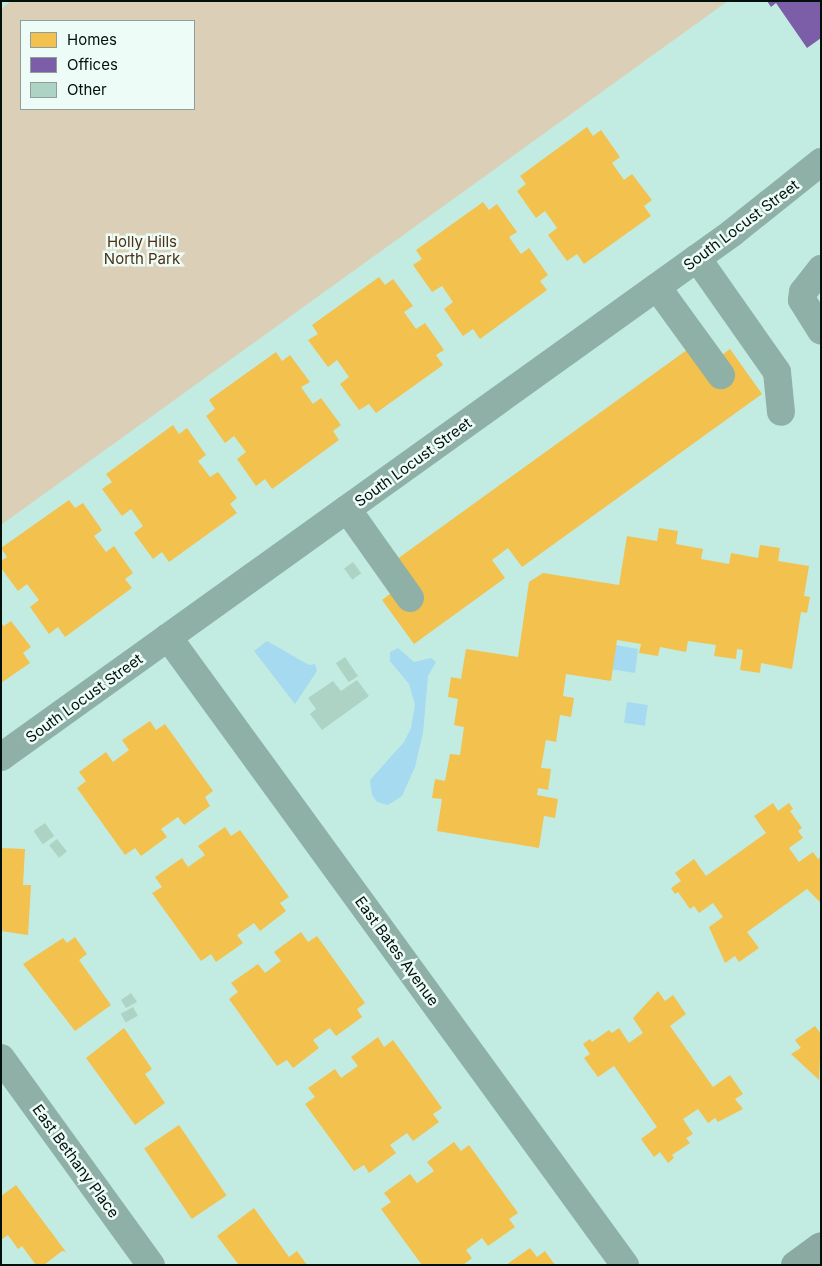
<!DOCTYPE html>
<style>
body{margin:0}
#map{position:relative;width:822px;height:1266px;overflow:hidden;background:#c2ece1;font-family:Inter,sans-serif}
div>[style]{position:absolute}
.green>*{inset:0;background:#dbd0b7}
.water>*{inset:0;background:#a5daf1;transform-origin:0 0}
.homes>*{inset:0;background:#f2c14e;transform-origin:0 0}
.offices>*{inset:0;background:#7b5ea7}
.building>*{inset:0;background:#acd3c3;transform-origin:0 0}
.minor>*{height:28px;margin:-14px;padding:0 14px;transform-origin:14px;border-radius:14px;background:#8fb0a7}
.major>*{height:28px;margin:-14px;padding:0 14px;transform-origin:14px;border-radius:14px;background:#8baaa1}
span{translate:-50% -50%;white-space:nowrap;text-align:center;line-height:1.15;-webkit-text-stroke:5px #eefcf8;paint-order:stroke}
.street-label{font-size:15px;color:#00110c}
.park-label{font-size:15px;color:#502e12}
.frame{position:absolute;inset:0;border:2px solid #00110c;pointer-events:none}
.legend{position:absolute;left:20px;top:20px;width:175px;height:90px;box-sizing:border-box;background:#eefcf8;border:1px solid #8f9e9a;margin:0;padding:6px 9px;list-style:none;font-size:15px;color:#00110c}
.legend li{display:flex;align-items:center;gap:10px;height:25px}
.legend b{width:25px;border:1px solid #8f9e9a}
</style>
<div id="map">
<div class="green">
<i style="clip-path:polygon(evenodd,11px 1px,728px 1px,1px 525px,1px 9px,11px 1px,21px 21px,194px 21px,194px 109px,21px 109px,21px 21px)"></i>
</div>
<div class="water">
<i style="clip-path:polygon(267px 641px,309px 665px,315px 664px,317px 671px,295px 704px,254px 651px)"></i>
<i style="clip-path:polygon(599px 642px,638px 649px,635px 673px,572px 663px)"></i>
<i style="clip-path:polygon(398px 648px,414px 662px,431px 658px,436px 662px,428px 676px,423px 733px,415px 767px,402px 796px,388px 805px,377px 802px,372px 795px,370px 780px,404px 742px,411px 728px,415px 705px,409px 684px,390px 661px,390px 652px)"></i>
<i style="left:627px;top:702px;width:21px;height:21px;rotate:8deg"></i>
</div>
<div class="homes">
<i style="clip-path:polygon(587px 127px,593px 136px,601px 130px,620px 157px,612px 163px,624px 180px,632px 174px,652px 200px,644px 206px,651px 216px,584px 264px,577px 254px,567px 261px,548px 235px,557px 228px,545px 211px,536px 218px,517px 191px,526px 184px,520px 176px)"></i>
<i style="clip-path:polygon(483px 202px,489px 210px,497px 204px,517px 232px,509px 237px,521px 254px,529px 248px,548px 275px,540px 281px,547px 290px,480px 339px,473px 329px,463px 336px,444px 309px,453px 302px,442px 286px,432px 292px,413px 265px,422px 259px,416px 250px)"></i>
<i style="clip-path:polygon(379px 277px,385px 285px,393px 279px,413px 306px,404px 312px,416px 329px,425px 323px,444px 350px,436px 355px,443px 365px,376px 413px,369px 404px,359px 410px,340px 384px,349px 377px,337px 360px,328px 367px,308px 340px,318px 334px,312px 325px)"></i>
<i style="clip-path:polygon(691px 347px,705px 367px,730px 349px,762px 394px,522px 567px,508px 548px,492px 560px,505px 578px,414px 644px,382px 600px,407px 581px,393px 562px)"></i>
<i style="clip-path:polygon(276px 352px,282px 361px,290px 355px,310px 382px,301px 387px,313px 404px,321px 398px,341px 425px,333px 431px,339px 440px,272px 489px,265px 479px,256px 486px,237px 459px,246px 452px,234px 436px,225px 443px,206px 416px,215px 409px,209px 400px)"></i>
<i style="clip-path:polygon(173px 425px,179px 434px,187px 428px,206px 455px,198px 461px,210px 477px,218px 472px,237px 498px,230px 504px,237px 513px,169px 562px,162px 552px,153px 559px,134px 533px,143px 526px,131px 509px,122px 516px,102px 489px,112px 482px,106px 474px)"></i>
<i style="clip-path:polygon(69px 500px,75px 508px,83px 503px,102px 530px,94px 536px,106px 552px,114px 546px,133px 573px,125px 579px,132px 588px,65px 637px,58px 627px,49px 634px,30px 607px,39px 600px,27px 584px,18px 591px,1px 568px,1px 561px,7px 557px,1px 548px)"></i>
<i style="clip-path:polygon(659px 528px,678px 531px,676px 544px,703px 549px,701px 559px,729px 564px,731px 553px,758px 558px,760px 545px,780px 548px,778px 561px,809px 566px,804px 596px,810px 597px,807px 613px,801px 612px,792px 669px,761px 663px,760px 673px,740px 670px,743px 650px,737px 649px,736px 659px,714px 656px,716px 645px,688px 641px,686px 652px,660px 647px,658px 656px,639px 653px,641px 644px,617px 640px,611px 681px,566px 674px,563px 696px,574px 698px,571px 717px,560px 715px,556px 742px,546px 740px,541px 768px,551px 769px,548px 790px,538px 788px,537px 795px,558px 799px,555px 818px,544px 816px,539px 848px,437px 831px,442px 799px,432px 798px,435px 779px,445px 781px,450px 754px,460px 755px,464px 727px,454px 725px,458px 699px,448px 697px,451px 677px,461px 679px,466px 649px,518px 657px,529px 582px,543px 573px,619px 585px,627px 536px,657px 541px)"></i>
<i style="clip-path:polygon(11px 621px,31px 647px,23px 653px,30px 663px,1px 683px,1px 623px,4px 626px)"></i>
<i style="clip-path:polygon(150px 721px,156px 730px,165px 724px,213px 791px,205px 797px,210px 806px,184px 825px,178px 817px,161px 829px,167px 837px,141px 856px,135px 848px,125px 855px,77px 788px,86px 781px,79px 772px,106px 752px,113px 762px,129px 750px,122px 740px)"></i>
<i style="clip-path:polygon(773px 803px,778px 811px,789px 803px,793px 809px,790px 811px,802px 828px,798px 831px,803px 838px,789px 848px,799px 862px,813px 852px,818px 859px,821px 857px,821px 903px,807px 889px,747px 932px,759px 948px,739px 962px,735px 956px,725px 963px,709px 927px,723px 917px,713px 903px,699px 913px,694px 906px,690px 909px,678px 892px,675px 894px,671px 888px,681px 881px,675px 873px,694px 859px,706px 876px,766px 833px,754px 816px)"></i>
<i style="clip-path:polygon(225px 827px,231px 836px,240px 830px,289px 897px,280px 903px,286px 911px,260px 931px,254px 923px,237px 935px,243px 943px,216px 962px,211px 954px,201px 961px,152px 893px,162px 887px,155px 877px,182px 858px,188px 867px,205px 855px,198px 846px)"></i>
<i style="clip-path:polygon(1px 848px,25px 849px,23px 885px,31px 885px,28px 935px,1px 931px)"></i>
<i style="clip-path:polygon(301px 932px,308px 942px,317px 936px,365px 1003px,357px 1009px,362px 1017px,336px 1036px,330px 1028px,313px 1040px,319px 1048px,293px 1068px,287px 1060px,277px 1066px,229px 999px,238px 992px,231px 983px,258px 964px,265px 973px,281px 961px,274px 952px)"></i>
<i style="clip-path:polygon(75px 937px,87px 954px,79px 960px,111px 1005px,75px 1031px,23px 964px,63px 938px,67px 943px)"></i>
<i style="clip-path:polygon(658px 991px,665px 1001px,673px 995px,686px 1014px,670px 1026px,713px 1087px,730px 1075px,743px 1094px,735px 1099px,743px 1109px,718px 1122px,715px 1118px,708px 1123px,698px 1109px,683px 1119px,693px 1134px,686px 1138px,690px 1143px,672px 1155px,674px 1158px,668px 1163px,660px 1152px,654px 1157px,641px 1139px,657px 1127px,614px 1066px,598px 1077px,584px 1058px,590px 1054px,583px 1044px,590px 1039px,592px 1042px,609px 1030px,612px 1033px,619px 1028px,629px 1043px,643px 1033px,633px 1018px)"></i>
<i style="clip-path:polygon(815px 1026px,821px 1034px,819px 1080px,791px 1054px,801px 1048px,795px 1040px)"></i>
<i style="clip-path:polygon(124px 1028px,152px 1069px,145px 1074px,165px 1103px,135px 1125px,86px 1058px)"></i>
<i style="clip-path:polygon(378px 1037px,384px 1047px,393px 1040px,442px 1108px,433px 1114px,439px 1122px,413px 1141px,407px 1133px,390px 1145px,396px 1153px,369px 1173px,364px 1165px,354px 1171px,305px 1104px,315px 1097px,308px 1088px,335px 1069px,341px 1078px,358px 1066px,351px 1057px)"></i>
<i style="left:179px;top:1125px;width:85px;height:42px;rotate:56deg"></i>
<i style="clip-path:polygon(454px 1142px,461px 1151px,469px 1145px,518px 1213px,509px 1219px,515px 1227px,488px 1246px,482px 1238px,466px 1250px,472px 1258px,463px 1265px,422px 1265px,381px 1209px,391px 1202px,384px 1193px,410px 1174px,417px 1183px,434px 1171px,427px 1162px)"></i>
<i style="clip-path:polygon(16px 1185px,66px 1252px,62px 1251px,44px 1265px,36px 1265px,22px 1246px,18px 1249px,8px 1235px,1px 1240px,1px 1196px)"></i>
<i style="clip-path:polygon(254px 1208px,289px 1257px,297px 1251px,307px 1265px,239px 1265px,217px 1236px)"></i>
<i style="clip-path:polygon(530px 1248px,537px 1257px,545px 1251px,555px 1265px,506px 1265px)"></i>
</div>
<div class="offices">
<i style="clip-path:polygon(767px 1px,821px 1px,821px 38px,807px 48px,776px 3px,771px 7px)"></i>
</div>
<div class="building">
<i style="left:353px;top:562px;width:14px;height:11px;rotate:54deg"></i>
<i style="left:345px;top:657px;width:23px;height:11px;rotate:56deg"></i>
<i style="clip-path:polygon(357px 680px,369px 696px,322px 730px,310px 714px,316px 709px,308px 698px,333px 681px,341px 691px)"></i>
<i style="left:45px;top:823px;width:16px;height:14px;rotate:55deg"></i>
<i style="left:57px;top:839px;width:16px;height:10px;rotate:52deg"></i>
<i style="clip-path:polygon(131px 993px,137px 1002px,126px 1008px,121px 1000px)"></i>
<i style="left:133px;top:1007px;width:10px;height:14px;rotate:61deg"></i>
</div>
<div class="minor">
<i style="left:697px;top:258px;width:139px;rotate:54.9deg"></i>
<i style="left:777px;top:372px;width:40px;rotate:84.3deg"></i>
<i style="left:821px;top:269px;width:29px;rotate:128deg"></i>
<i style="left:803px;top:292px;width:8px;rotate:97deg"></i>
<i style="left:802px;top:300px;width:36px;rotate:58deg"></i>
<i style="left:657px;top:287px;width:109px;rotate:54deg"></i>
<i style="left:347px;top:509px;width:109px;rotate:54.7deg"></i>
<i style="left:168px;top:637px;width:777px;rotate:53.96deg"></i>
<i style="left:1px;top:757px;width:899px;rotate:-35.63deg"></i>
<i style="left:732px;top:233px;width:114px;rotate:-38.6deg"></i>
<i style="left:1px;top:1058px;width:256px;rotate:54.1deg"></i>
</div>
<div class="major">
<i style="left:795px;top:1265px;width:32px;rotate:-36deg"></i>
</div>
<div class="street-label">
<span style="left:741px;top:225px;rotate:-37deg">South Locust Street</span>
<span style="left:413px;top:462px;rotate:-36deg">South Locust Street</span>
<span style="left:84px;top:698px;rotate:-36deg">South Locust Street</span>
<span style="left:397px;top:951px;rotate:54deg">East Bates Avenue</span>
<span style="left:76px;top:1161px;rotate:54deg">East Bethany Place</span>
</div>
<div class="park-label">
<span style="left:142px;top:250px">Holly Hills<br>North Park</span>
</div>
<div class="frame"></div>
<ul class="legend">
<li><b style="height:14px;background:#f2c14e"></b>Homes</li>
<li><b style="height:14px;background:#7b5ea7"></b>Offices</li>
<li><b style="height:14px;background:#acd3c3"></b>Other</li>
</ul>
</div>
